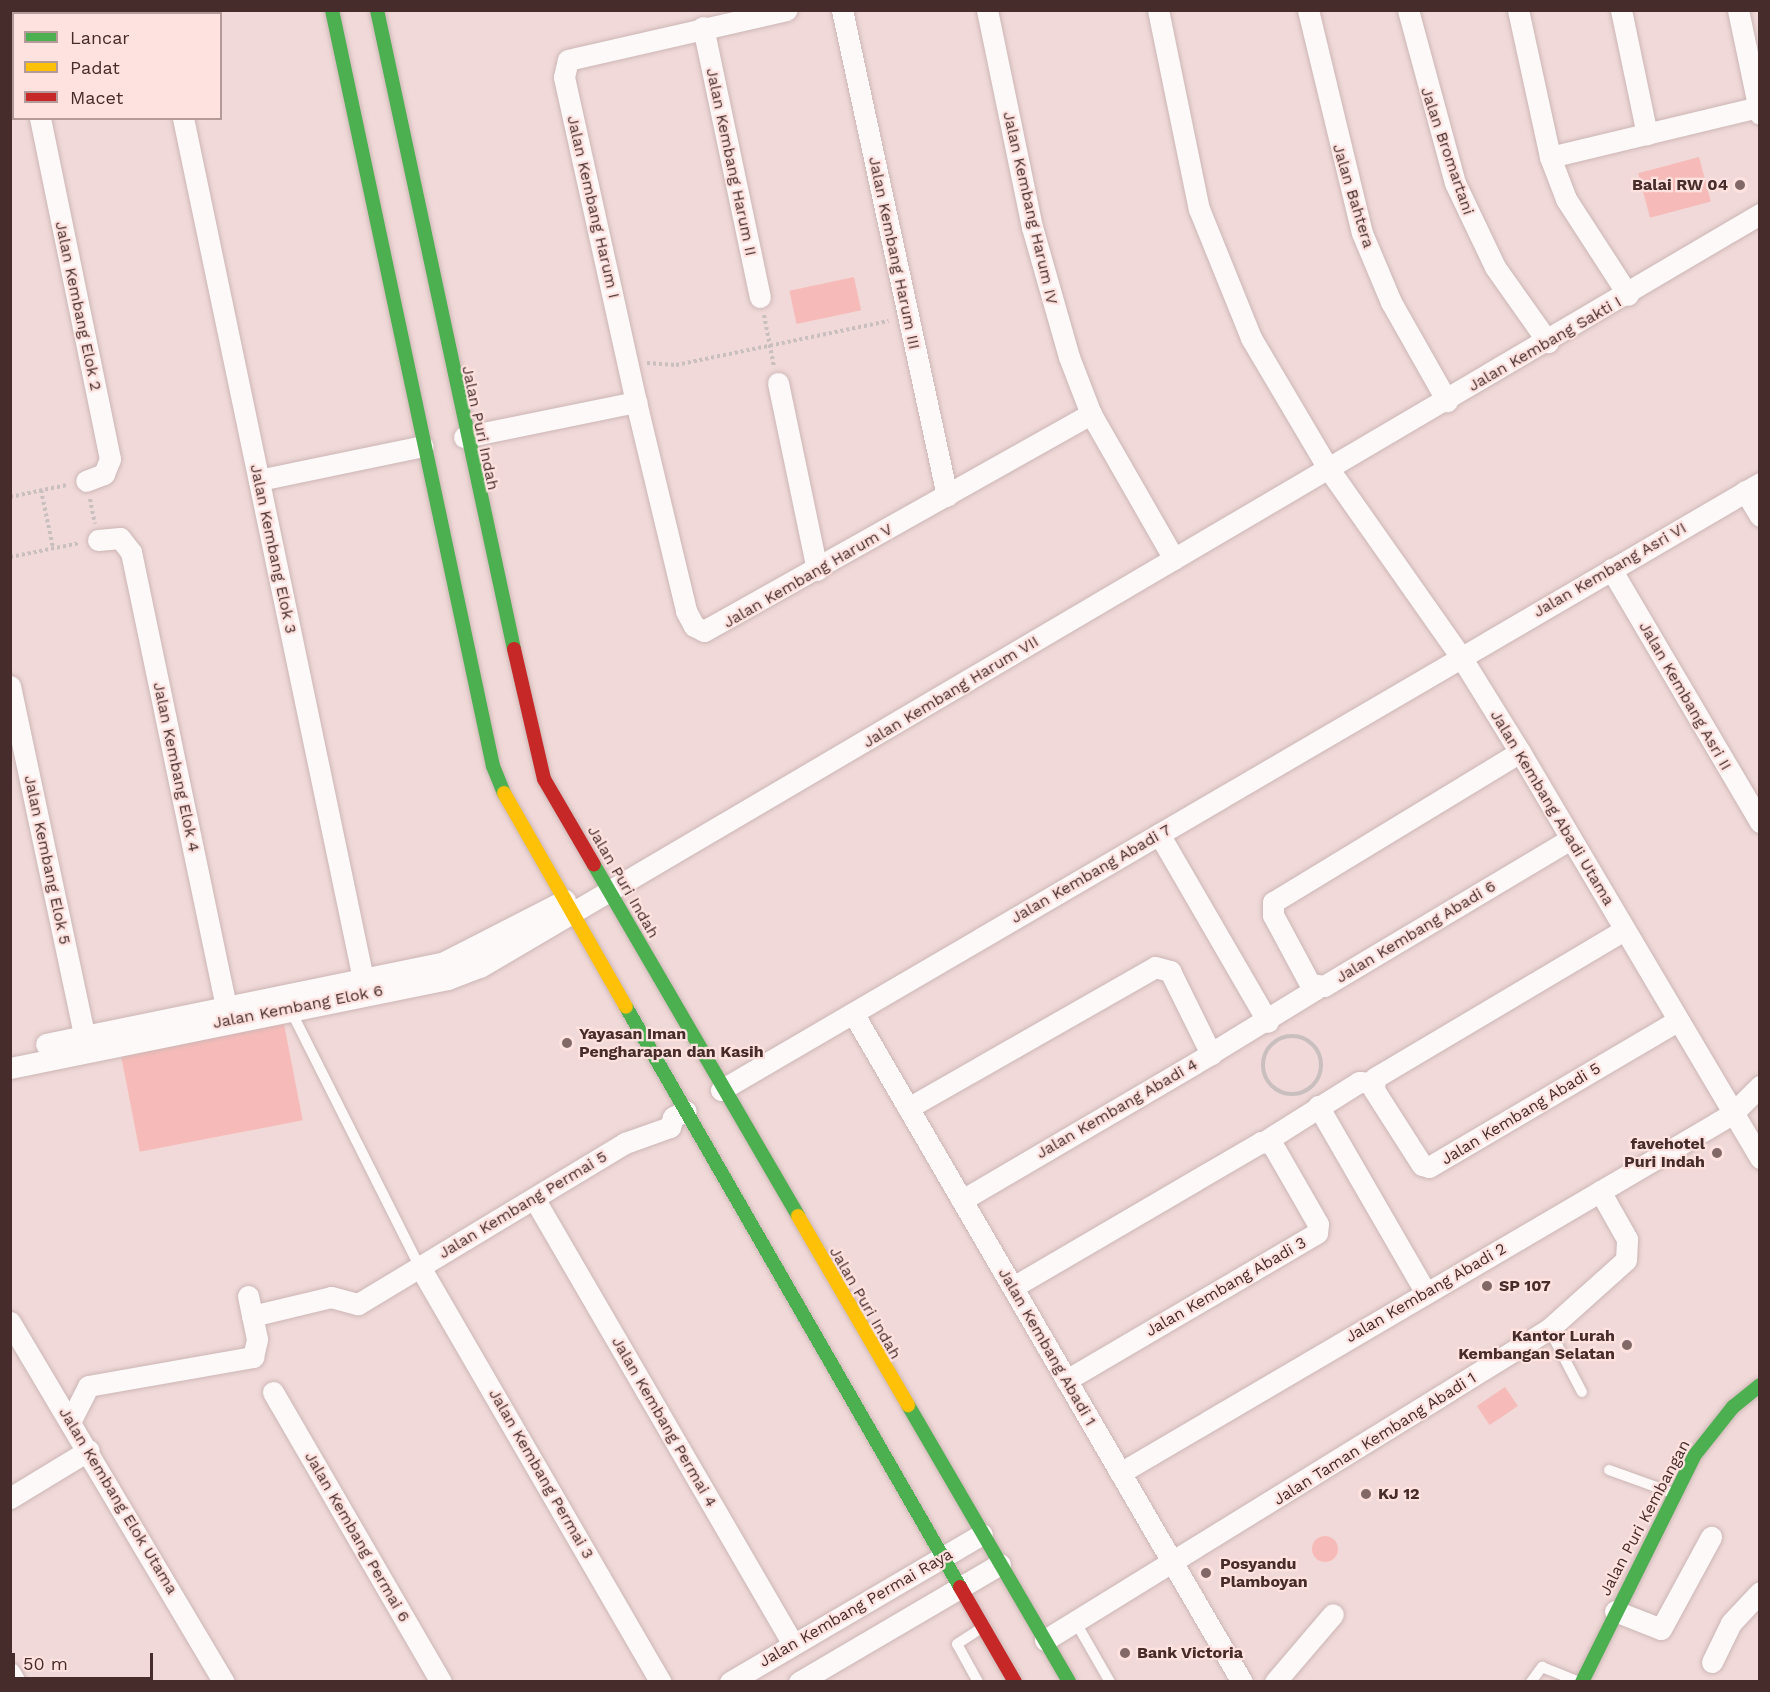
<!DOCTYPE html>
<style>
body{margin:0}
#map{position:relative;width:1770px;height:1692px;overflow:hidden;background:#f0d9d8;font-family:"Work Sans",sans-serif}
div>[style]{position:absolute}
.green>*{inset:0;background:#f6bbb8;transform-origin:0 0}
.round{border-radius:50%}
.path>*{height:4px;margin-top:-2px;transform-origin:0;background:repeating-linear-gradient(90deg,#c8bfbe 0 3px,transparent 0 6px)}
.path>.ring{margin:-2px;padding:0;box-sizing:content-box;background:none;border:4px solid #c8bfbe;border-radius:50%}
.roads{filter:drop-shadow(0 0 2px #ccb6b5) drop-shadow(0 0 2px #ccb6b5)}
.lane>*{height:10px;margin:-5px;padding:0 5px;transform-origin:5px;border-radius:5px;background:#fdf9f9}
.street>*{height:21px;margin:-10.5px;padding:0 10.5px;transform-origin:10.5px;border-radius:10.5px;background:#fdf9f9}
.fast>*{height:14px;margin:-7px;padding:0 7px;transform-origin:7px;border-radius:7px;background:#4caf50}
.slow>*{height:14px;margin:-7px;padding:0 7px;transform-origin:7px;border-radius:7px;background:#ffc107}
.jam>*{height:14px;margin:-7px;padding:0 7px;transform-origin:7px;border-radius:7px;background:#c62828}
.dots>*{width:16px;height:16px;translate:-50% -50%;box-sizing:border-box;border:3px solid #fee2e0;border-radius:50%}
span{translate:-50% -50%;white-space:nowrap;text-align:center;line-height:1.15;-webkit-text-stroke:4.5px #fee2e0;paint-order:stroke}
.street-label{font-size:16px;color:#462d2b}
.poi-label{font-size:16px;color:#462d2b;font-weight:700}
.right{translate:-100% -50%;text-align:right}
.left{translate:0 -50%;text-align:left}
.frame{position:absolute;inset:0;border:12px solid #462d2b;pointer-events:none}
.legend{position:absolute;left:12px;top:12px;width:210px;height:108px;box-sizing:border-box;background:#fee2e0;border:2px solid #b49a98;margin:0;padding:8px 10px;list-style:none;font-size:18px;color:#462d2b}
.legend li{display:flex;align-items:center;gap:12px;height:30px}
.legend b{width:30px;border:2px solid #b49a98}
.scale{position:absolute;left:12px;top:1653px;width:141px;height:27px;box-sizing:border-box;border:3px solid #462d2b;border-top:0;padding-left:8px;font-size:18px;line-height:21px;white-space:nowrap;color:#462d2b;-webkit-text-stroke:4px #fee2e0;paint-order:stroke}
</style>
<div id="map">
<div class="green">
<i style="left:1699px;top:157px;width:46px;height:63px;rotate:75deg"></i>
<i style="left:854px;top:277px;width:34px;height:66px;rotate:78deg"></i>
<i style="left:284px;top:1024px;width:98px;height:166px;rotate:79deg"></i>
<i style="left:1505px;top:1387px;width:23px;height:34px;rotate:56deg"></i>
<i class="round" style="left:1312px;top:1536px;width:26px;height:26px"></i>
</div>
<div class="path">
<i style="left:764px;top:315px;width:53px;rotate:79.1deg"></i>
<i style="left:647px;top:363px;width:29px;rotate:4deg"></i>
<i style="left:676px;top:365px;width:217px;rotate:-11.7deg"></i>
<i style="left:41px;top:490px;width:59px;rotate:78.3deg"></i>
<i style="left:10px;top:497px;width:58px;rotate:-11.9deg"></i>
<i style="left:90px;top:499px;width:25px;rotate:79deg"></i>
<i style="left:10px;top:557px;width:71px;rotate:-11.3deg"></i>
<i class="ring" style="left:1263px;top:1036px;width:54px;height:54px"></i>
</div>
<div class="roads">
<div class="lane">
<i style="left:290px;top:1009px;width:289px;rotate:63.3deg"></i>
<i style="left:1549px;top:1329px;width:71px;rotate:62.4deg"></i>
<i style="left:1609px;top:1470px;width:68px;rotate:19.8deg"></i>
<i style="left:1075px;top:1621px;width:70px;rotate:60.2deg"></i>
<i style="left:978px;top:1682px;width:43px;rotate:-118.9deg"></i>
<i style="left:957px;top:1644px;width:30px;rotate:-33deg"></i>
<i style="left:1531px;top:1682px;width:19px;rotate:-54deg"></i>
<i style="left:1542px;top:1667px;width:40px;rotate:22deg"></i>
</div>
<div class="street">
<i style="left:17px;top:10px;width:4px;rotate:76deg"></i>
<i style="left:161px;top:10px;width:4px;rotate:90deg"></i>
<i style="left:842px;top:10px;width:497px;rotate:77.8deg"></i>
<i style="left:987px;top:10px;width:222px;rotate:78.3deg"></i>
<i style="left:1032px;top:227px;width:135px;rotate:74.1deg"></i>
<i style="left:1069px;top:357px;width:61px;rotate:68.9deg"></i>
<i style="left:1091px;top:414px;width:167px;rotate:60.2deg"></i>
<i style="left:1158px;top:10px;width:203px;rotate:78.4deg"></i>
<i style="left:1199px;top:209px;width:139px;rotate:68deg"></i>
<i style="left:1251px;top:338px;width:151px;rotate:59.4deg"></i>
<i style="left:1328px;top:468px;width:231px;rotate:54.9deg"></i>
<i style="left:1461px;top:657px;width:112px;rotate:58.2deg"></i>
<i style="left:1520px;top:752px;width:472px;rotate:59.4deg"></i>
<i style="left:1308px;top:10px;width:229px;rotate:76.4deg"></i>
<i style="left:1362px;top:233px;width:75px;rotate:67.2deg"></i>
<i style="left:1391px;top:302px;width:114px;rotate:60.5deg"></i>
<i style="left:1408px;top:10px;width:179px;rotate:74.8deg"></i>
<i style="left:1455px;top:183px;width:93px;rotate:64.5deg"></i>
<i style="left:1495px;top:267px;width:92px;rotate:54.8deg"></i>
<i style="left:1518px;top:10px;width:150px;rotate:77.7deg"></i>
<i style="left:1550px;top:157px;width:45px;rotate:69.1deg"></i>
<i style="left:1566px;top:199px;width:114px;rotate:57.1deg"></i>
<i style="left:1621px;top:10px;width:127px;rotate:78.2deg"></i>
<i style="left:1738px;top:10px;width:106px;rotate:78.1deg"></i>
<i style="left:703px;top:27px;width:276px;rotate:78.1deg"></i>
<i style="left:40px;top:118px;width:348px;rotate:78.4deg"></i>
<i style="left:110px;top:459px;width:16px;rotate:112deg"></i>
<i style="left:104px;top:474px;width:19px;rotate:159deg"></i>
<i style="left:183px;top:118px;width:880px;rotate:78.19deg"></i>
<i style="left:1550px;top:157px;width:214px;rotate:-13.5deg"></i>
<i style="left:778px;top:383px;width:191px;rotate:78.2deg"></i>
<i style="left:636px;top:402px;width:215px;rotate:76.5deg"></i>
<i style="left:686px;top:611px;width:17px;rotate:62deg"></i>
<i style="left:694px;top:626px;width:11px;rotate:27deg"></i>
<i style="left:704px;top:631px;width:444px;rotate:-29.3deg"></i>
<i style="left:464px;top:437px;width:176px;rotate:-11.5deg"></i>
<i style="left:636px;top:402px;width:333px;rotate:-102.5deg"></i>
<i style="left:564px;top:77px;width:17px;rotate:-77deg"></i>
<i style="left:568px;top:60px;width:224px;rotate:-12.9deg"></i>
<i style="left:259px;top:480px;width:167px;rotate:-11.7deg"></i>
<i style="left:1745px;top:491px;width:29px;rotate:59deg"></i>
<i style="left:98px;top:540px;width:22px;rotate:-5deg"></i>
<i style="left:120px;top:538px;width:18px;rotate:52deg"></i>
<i style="left:131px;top:552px;width:475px;rotate:78.2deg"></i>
<i style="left:1611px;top:569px;width:294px;rotate:59.5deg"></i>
<i style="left:10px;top:686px;width:356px;rotate:78deg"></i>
<i style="left:1520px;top:752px;width:289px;rotate:148.7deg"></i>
<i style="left:1273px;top:902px;width:13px;rotate:90deg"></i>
<i style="left:1273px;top:915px;width:78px;rotate:61.8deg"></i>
<i style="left:1310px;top:984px;width:14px;rotate:8deg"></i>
<i style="left:1324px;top:986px;width:287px;rotate:-30.8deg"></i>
<i style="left:1159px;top:834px;width:217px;rotate:59.9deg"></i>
<i style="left:1624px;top:930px;width:290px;rotate:149.3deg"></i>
<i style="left:1375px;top:1078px;width:12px;rotate:95deg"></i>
<i style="left:1374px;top:1090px;width:89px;rotate:57.4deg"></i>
<i style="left:1422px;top:1165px;width:7px;rotate:16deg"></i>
<i style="left:1429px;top:1167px;width:288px;rotate:-30.5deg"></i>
<i style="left:853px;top:1013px;width:774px;rotate:59.82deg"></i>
<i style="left:46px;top:1044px;width:406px;rotate:-11.6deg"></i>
<i style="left:444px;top:962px;width:136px;rotate:-27.1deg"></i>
<i style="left:1213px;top:1052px;width:121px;rotate:-31.5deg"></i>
<i style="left:10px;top:1068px;width:447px;rotate:-11.5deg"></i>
<i style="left:448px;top:979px;width:34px;rotate:-21deg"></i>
<i style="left:480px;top:967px;width:1485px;rotate:-30.47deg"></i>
<i style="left:721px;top:1090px;width:1203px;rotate:-30.29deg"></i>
<i style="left:1318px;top:1106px;width:216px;rotate:60deg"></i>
<i style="left:908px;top:1108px;width:284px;rotate:-29.7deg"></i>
<i style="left:1155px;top:967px;width:16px;rotate:15deg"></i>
<i style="left:1170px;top:971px;width:93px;rotate:63.7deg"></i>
<i style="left:1211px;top:1054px;width:289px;rotate:149.6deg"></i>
<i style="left:1267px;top:1140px;width:109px;rotate:-32.2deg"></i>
<i style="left:1359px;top:1082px;width:13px;rotate:4deg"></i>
<i style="left:535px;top:1200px;width:514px;rotate:59.84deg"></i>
<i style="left:420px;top:1267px;width:480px;rotate:59.9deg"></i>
<i style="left:1013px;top:1287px;width:287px;rotate:-30.3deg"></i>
<i style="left:1261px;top:1142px;width:11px;rotate:10deg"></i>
<i style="left:1272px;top:1144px;width:92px;rotate:60.1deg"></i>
<i style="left:1318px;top:1224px;width:9px;rotate:96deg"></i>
<i style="left:1317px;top:1233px;width:291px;rotate:149.6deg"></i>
<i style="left:252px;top:1316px;width:81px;rotate:-13.5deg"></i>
<i style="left:331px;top:1297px;width:28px;rotate:15deg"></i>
<i style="left:358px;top:1304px;width:312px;rotate:-31.1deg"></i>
<i style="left:625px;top:1143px;width:48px;rotate:-19.6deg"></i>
<i style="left:670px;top:1127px;width:10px;rotate:-73deg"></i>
<i style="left:673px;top:1117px;width:14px;rotate:-25deg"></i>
<i style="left:10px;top:1322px;width:419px;rotate:59.3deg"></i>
<i style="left:273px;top:1392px;width:335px;rotate:59.9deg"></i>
<i style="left:71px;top:1420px;width:38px;rotate:-63deg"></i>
<i style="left:88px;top:1386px;width:168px;rotate:-10deg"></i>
<i style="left:253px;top:1357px;width:18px;rotate:-77deg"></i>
<i style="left:257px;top:1339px;width:44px;rotate:-101.8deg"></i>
<i style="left:1120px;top:1473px;width:710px;rotate:-30.4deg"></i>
<i style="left:1732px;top:1114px;width:40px;rotate:-45deg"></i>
<i style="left:10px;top:1498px;width:92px;rotate:-31.3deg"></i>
<i style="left:1615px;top:1611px;width:49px;rotate:21.4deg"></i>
<i style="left:1661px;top:1629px;width:105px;rotate:-61.5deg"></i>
<i style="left:1045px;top:1640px;width:592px;rotate:-31.68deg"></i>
<i style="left:1549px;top:1329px;width:103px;rotate:-41.9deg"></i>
<i style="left:1626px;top:1260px;width:21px;rotate:-87deg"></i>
<i style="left:1627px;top:1239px;width:55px;rotate:-119.4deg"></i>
<i style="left:1712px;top:1662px;width:43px;rotate:-64deg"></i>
<i style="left:1731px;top:1623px;width:42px;rotate:-46.9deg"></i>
<i style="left:10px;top:1673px;width:10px;rotate:61deg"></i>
<i style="left:730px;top:1682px;width:292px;rotate:-30.4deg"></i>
<i style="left:799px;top:1682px;width:233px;rotate:-30.4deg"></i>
<i style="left:1275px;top:1682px;width:89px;rotate:-49.5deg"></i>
</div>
<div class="fast">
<i style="left:332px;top:10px;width:773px;rotate:77.98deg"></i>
<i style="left:493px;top:766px;width:29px;rotate:68deg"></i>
<i style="left:377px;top:10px;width:654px;rotate:77.9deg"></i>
<i style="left:594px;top:865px;width:406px;rotate:59.8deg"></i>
<i style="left:626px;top:1007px;width:669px;rotate:60.06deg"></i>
<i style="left:908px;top:1405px;width:320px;rotate:59.8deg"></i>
<i style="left:1582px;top:1682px;width:252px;rotate:-63.6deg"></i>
<i style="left:1694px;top:1456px;width:63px;rotate:-51.5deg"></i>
<i style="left:1733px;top:1407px;width:35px;rotate:-39deg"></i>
</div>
<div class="slow">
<i style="left:504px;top:793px;width:246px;rotate:60.3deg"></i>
<i style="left:798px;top:1216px;width:219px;rotate:59.8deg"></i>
</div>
<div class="jam">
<i style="left:514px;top:649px;width:133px;rotate:77deg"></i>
<i style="left:544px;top:779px;width:99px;rotate:59.8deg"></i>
<i style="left:960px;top:1587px;width:110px;rotate:59.9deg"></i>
</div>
</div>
<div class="dots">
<i style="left:1740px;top:185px;background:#826968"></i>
<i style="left:567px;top:1043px;background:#826968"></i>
<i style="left:1717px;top:1153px;background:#826968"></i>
<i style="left:1487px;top:1286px;background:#826968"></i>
<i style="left:1627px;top:1345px;background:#826968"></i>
<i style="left:1366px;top:1494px;background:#826968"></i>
<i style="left:1206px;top:1573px;background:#826968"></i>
<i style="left:1125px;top:1653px;background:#826968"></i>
</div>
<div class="street-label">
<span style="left:1447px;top:151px;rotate:71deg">Jalan Bromartani</span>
<span style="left:731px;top:162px;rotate:78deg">Jalan Kembang Harum II</span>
<span style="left:1353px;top:196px;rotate:73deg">Jalan Bahtera</span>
<span style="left:593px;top:207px;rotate:77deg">Jalan Kembang Harum I</span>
<span style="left:1030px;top:208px;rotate:77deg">Jalan Kembang Harum IV</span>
<span style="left:894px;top:253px;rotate:78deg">Jalan Kembang Harum III</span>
<span style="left:78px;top:306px;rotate:78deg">Jalan Kembang Elok 2</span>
<span style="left:1545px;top:344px;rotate:-30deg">Jalan Kembang Sakti I</span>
<span style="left:480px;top:428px;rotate:78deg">Jalan Puri Indah</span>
<span style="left:273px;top:549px;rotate:78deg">Jalan Kembang Elok 3</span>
<span style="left:1610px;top:570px;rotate:-30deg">Jalan Kembang Asri VI</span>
<span style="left:808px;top:576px;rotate:-30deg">Jalan Kembang Harum V</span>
<span style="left:951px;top:692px;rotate:-31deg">Jalan Kembang Harum VII</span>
<span style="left:1685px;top:696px;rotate:60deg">Jalan Kembang Asri II</span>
<span style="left:176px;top:767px;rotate:78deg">Jalan Kembang Elok 4</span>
<span style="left:1552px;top:808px;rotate:59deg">Jalan Kembang Abadi Utama</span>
<span style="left:47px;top:860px;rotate:78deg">Jalan Kembang Elok 5</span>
<span style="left:1091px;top:874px;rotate:-30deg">Jalan Kembang Abadi 7</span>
<span style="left:623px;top:882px;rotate:60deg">Jalan Puri Indah</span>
<span style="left:1416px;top:932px;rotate:-31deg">Jalan Kembang Abadi 6</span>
<span style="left:298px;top:1007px;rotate:-11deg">Jalan Kembang Elok 6</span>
<span style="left:1117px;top:1109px;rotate:-30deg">Jalan Kembang Abadi 4</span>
<span style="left:1521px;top:1114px;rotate:-31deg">Jalan Kembang Abadi 5</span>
<span style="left:523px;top:1205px;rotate:-31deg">Jalan Kembang Permai 5</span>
<span style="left:1226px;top:1287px;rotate:-30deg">Jalan Kembang Abadi 3</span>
<span style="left:1426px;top:1293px;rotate:-30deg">Jalan Kembang Abadi 2</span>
<span style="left:865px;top:1303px;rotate:60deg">Jalan Puri Indah</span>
<span style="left:1047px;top:1347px;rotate:60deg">Jalan Kembang Abadi 1</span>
<span style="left:664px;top:1422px;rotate:60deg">Jalan Kembang Permai 4</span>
<span style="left:1375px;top:1439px;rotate:-32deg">Jalan Taman Kembang Abadi 1</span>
<span style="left:541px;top:1474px;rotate:60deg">Jalan Kembang Permai 3</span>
<span style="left:118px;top:1501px;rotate:59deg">Jalan Kembang Elok Utama</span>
<span style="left:1645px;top:1518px;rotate:-62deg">Jalan Puri Kembangan</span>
<span style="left:357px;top:1537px;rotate:60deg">Jalan Kembang Permai 6</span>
<span style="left:856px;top:1608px;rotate:-30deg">Jalan Kembang Permai Raya</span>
</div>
<div class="poi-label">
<span class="right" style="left:1728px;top:185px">Balai RW 04</span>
<span class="left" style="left:579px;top:1043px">Yayasan Iman<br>Pengharapan dan Kasih</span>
<span class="right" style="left:1705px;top:1153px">favehotel<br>Puri Indah</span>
<span class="left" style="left:1499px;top:1286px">SP 107</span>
<span class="right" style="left:1615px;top:1345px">Kantor Lurah<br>Kembangan Selatan</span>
<span class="left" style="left:1378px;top:1494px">KJ 12</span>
<span class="left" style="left:1220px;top:1573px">Posyandu<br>Plamboyan</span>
<span class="left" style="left:1137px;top:1653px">Bank Victoria</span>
</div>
<div class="frame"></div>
<ul class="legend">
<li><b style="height:8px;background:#4caf50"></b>Lancar</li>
<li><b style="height:8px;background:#ffc107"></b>Padat</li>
<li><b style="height:8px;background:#c62828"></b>Macet</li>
</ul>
<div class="scale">50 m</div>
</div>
